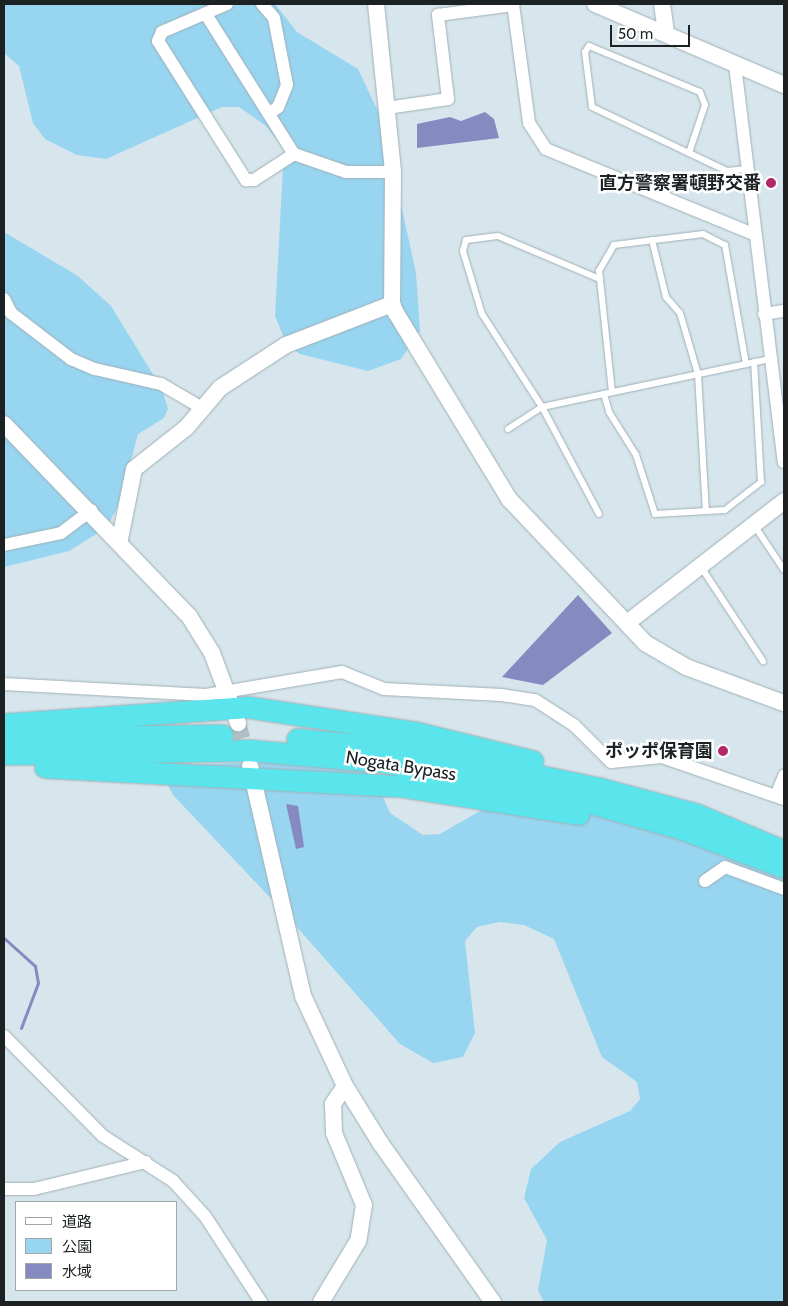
<!DOCTYPE html>
<meta charset="utf-8">
<style>
body{margin:0}
#map{position:relative;width:788px;height:1306px;overflow:hidden;background:#d7e6ed;font-family:Cabin,"Noto Sans JP",sans-serif}
div>[style]{position:absolute}
.green>*{inset:0;background:#98d5f0}
.water>*{inset:0;background:#858ac1}
.stream>*{height:3px;margin:-1.5px;padding:0 1.5px;transform-origin:1.5px;border-radius:1.5px;background:#858ac1}
.tertiary-tunnel>*{height:16px;margin-top:-8px;transform-origin:0;background:repeating-linear-gradient(90deg,#b2bfc5 0 16px,transparent 0 24px)}
.roads{filter:drop-shadow(0 0 1px #a0afb6) drop-shadow(0 0 1px #a0afb6)}
.service>*{height:6px;margin:-3px;padding:0 3px;transform-origin:3px;border-radius:3px;background:#fff}
.minor>*{height:12px;margin:-6px;padding:0 6px;transform-origin:6px;border-radius:6px;background:#fff}
.tertiary>*{height:16px;margin:-8px;padding:0 8px;transform-origin:8px;border-radius:8px;background:#fff}
.trunk>*{height:21px;margin:-10.5px;padding:0 10.5px;transform-origin:10.5px;border-radius:10.5px;background:#5ae4eb}
.dots>*{width:14px;height:14px;translate:-50% -50%;box-sizing:border-box;border:2px solid #fff;border-radius:50%}
span{translate:-50% -50%;white-space:nowrap;text-align:center;line-height:1.15;-webkit-text-stroke:5px #fff;paint-order:stroke}
.poi-label{font-size:18px;color:#1c2124;font-weight:700}
.right{translate:-100% -50%;text-align:right}
.street-label{font-size:18px;color:#1c2124}
.frame{position:absolute;inset:0;border:5px solid #1c2124;pointer-events:none}
.legend{position:absolute;left:15px;top:1201px;width:162px;height:90px;box-sizing:border-box;background:#fff;border:1px solid #a4a6a7;margin:0;padding:6px 9px;list-style:none;font-size:15px;color:#1c2124}
.legend li{display:flex;align-items:center;gap:10px;height:25px}
.legend b{width:25px;border:1px solid #a4a6a7}
.scale{position:absolute;left:610px;top:25px;width:80px;height:22px;box-sizing:border-box;border:2px solid #1c2124;border-top:0;padding-left:6px;font-size:15px;line-height:18px;white-space:nowrap;color:#1c2124;-webkit-text-stroke:4px #fff;paint-order:stroke}
</style>
<div id="map">
<div class="green">
<i style="clip-path:polygon(4px 4px,275px 4px,297px 32px,358px 69px,383px 122px,416px 273px,420px 331px,401px 359px,368px 371px,300px 354px,287px 345px,275px 316px,284px 149px,266px 126px,239px 107px,222px 107px,106px 159px,77px 155px,45px 139px,33px 123px,19px 66px,4px 53px)"></i>
<i style="clip-path:polygon(4px 232px,78px 276px,111px 306px,162px 389px,168px 409px,164px 418px,138px 434px,119px 505px,106px 528px,69px 551px,4px 567px)"></i>
<i style="clip-path:polygon(267px 762px,370px 768px,390px 813px,423px 835px,440px 834px,506px 796px,784px 847px,784px 1302px,544px 1302px,538px 1290px,547px 1240px,524px 1198px,531px 1169px,560px 1142px,630px 1111px,640px 1099px,637px 1082px,602px 1057px,554px 939px,524px 925px,499px 922px,477px 927px,465px 941px,475px 1033px,463px 1057px,433px 1063px,400px 1044px,280px 908px,173px 795px,166px 781px,179px 765px)"></i>
</div>
<div class="water">
<i style="clip-path:polygon(485px 112px,494px 119px,499px 138px,417px 148px,417px 124px,450px 117px,461px 121px)"></i>
<i style="clip-path:polygon(578px 595px,612px 633px,543px 685px,502px 677px)"></i>
<i style="clip-path:polygon(286px 804px,298px 806px,304px 847px,296px 849px)"></i>
</div>
<div class="stream">
<i style="left:4px;top:938px;width:42px;rotate:42.1deg"></i>
<i style="left:35px;top:966px;width:17px;rotate:80deg"></i>
<i style="left:38px;top:983px;width:48px;rotate:110.7deg"></i>
</div>
<div class="tertiary-tunnel">
<i style="left:238px;top:723px;width:37px;rotate:74deg"></i>
</div>
<div class="roads">
<div class="service">
<i style="left:689px;top:153px;width:51px;rotate:-71.6deg"></i>
<i style="left:705px;top:105px;width:14px;rotate:-111deg"></i>
<i style="left:700px;top:92px;width:120px;rotate:-157.5deg"></i>
<i style="left:589px;top:46px;width:7px;rotate:124deg"></i>
<i style="left:585px;top:52px;width:55px;rotate:82.7deg"></i>
<i style="left:592px;top:107px;width:107px;rotate:25.4deg"></i>
<i style="left:689px;top:153px;width:42px;rotate:25.3deg"></i>
<i style="left:727px;top:171px;width:18px;rotate:-6deg"></i>
<i style="left:652px;top:240px;width:59px;rotate:76.2deg"></i>
<i style="left:666px;top:297px;width:21px;rotate:49deg"></i>
<i style="left:680px;top:313px;width:64px;rotate:73.6deg"></i>
<i style="left:698px;top:374px;width:137px;rotate:86.7deg"></i>
<i style="left:612px;top:392px;width:122px;rotate:-96.1deg"></i>
<i style="left:599px;top:271px;width:30px;rotate:-60deg"></i>
<i style="left:614px;top:245px;width:90px;rotate:-7deg"></i>
<i style="left:703px;top:234px;width:25px;rotate:27deg"></i>
<i style="left:725px;top:245px;width:121px;rotate:80deg"></i>
<i style="left:604px;top:394px;width:19px;rotate:74deg"></i>
<i style="left:609px;top:412px;width:51px;rotate:57.9deg"></i>
<i style="left:636px;top:455px;width:62px;rotate:72.1deg"></i>
<i style="left:655px;top:514px;width:70px;rotate:-3.3deg"></i>
<i style="left:725px;top:510px;width:46px;rotate:-37.9deg"></i>
<i style="left:761px;top:482px;width:120px;rotate:-93.3deg"></i>
<i style="left:508px;top:429px;width:40px;rotate:-32.9deg"></i>
<i style="left:542px;top:407px;width:233px;rotate:-11.9deg"></i>
<i style="left:599px;top:514px;width:121px;rotate:-118deg"></i>
<i style="left:542px;top:407px;width:111px;rotate:-122.8deg"></i>
<i style="left:482px;top:314px;width:66px;rotate:-106.8deg"></i>
<i style="left:463px;top:251px;width:11px;rotate:-75deg"></i>
<i style="left:466px;top:240px;width:32px;rotate:-7deg"></i>
<i style="left:498px;top:236px;width:111px;rotate:22.9deg"></i>
<i style="left:754px;top:525px;width:54px;rotate:56.3deg"></i>
<i style="left:701px;top:567px;width:113px;rotate:56.6deg"></i>
</div>
<div class="minor">
<i style="left:227px;top:4px;width:71px;rotate:156.7deg"></i>
<i style="left:162px;top:32px;width:10px;rotate:114deg"></i>
<i style="left:158px;top:41px;width:165px;rotate:57.7deg"></i>
<i style="left:246px;top:180px;width:8px"></i>
<i style="left:254px;top:180px;width:48px;rotate:-33deg"></i>
<i style="left:262px;top:4px;width:18px;rotate:49deg"></i>
<i style="left:274px;top:18px;width:68px;rotate:79deg"></i>
<i style="left:287px;top:85px;width:24px;rotate:112deg"></i>
<i style="left:278px;top:107px;width:11px;rotate:142deg"></i>
<i style="left:513px;top:4px;width:120px;rotate:82.3deg"></i>
<i style="left:529px;top:123px;width:31px;rotate:57deg"></i>
<i style="left:546px;top:149px;width:224px;rotate:22.3deg"></i>
<i style="left:207px;top:16px;width:163px;rotate:57.8deg"></i>
<i style="left:294px;top:154px;width:55px;rotate:19.1deg"></i>
<i style="left:346px;top:172px;width:47px"></i>
<i style="left:735px;top:65px;width:400px;rotate:83deg"></i>
<i style="left:387px;top:108px;width:62px;rotate:-8.4deg"></i>
<i style="left:448px;top:99px;width:85px;rotate:-96.8deg"></i>
<i style="left:438px;top:15px;width:76px;rotate:-7.6deg"></i>
<i style="left:4px;top:299px;width:16px;rotate:63deg"></i>
<i style="left:11px;top:313px;width:76px;rotate:37.5deg"></i>
<i style="left:71px;top:359px;width:26px;rotate:23deg"></i>
<i style="left:95px;top:369px;width:68px;rotate:12.8deg"></i>
<i style="left:161px;top:384px;width:48px;rotate:30.3deg"></i>
<i style="left:764px;top:314px;width:20px;rotate:-9deg"></i>
<i style="left:4px;top:545px;width:58px;rotate:-11.9deg"></i>
<i style="left:61px;top:533px;width:38px;rotate:-37deg"></i>
<i style="left:4px;top:684px;width:202px;rotate:3.1deg"></i>
<i style="left:206px;top:695px;width:138px;rotate:-9.6deg"></i>
<i style="left:342px;top:672px;width:45px;rotate:22deg"></i>
<i style="left:384px;top:689px;width:118px;rotate:2.9deg"></i>
<i style="left:502px;top:695px;width:33px;rotate:9deg"></i>
<i style="left:535px;top:700px;width:46px;rotate:32.7deg"></i>
<i style="left:574px;top:725px;width:52px;rotate:45deg"></i>
<i style="left:611px;top:762px;width:51px;rotate:-5.6deg"></i>
<i style="left:662px;top:757px;width:129px;rotate:19deg"></i>
<i style="left:776px;top:796px;width:22px;rotate:-68deg"></i>
<i style="left:705px;top:881px;width:24px;rotate:-35deg"></i>
<i style="left:725px;top:867px;width:63px;rotate:20.4deg"></i>
<i style="left:4px;top:1036px;width:141px;rotate:45.3deg"></i>
<i style="left:103px;top:1136px;width:83px;rotate:32.7deg"></i>
<i style="left:173px;top:1181px;width:47px;rotate:47.6deg"></i>
<i style="left:205px;top:1216px;width:103px;rotate:56.9deg"></i>
<i style="left:4px;top:1189px;width:30px"></i>
<i style="left:34px;top:1189px;width:115px;rotate:-13.6deg"></i>
</div>
<div class="tertiary">
<i style="left:376px;top:4px;width:169px;rotate:84.2deg"></i>
<i style="left:393px;top:172px;width:132px;rotate:90.4deg"></i>
<i style="left:392px;top:304px;width:10px;rotate:66deg"></i>
<i style="left:396px;top:313px;width:218px;rotate:58.7deg"></i>
<i style="left:509px;top:499px;width:198px;rotate:46.6deg"></i>
<i style="left:645px;top:643px;width:48px;rotate:30.3deg"></i>
<i style="left:686px;top:667px;width:104px;rotate:20.2deg"></i>
<i style="left:595px;top:4px;width:206px;rotate:23.2deg"></i>
<i style="left:662px;top:4px;width:30px;rotate:82deg"></i>
<i style="left:4px;top:424px;width:267px;rotate:46.1deg"></i>
<i style="left:189px;top:616px;width:44px;rotate:58.1deg"></i>
<i style="left:212px;top:653px;width:75px;rotate:69.6deg"></i>
<i style="left:120px;top:539px;width:71px;rotate:-78.7deg"></i>
<i style="left:134px;top:469px;width:66px;rotate:-38.3deg"></i>
<i style="left:186px;top:428px;width:52px;rotate:-49.6deg"></i>
<i style="left:220px;top:388px;width:79px;rotate:-33.1deg"></i>
<i style="left:286px;top:345px;width:114px;rotate:-21.1deg"></i>
<i style="left:627px;top:623px;width:199px;rotate:-37.8deg"></i>
<i style="left:250px;top:766px;width:236px;rotate:77deg"></i>
<i style="left:303px;top:996px;width:99px;rotate:65deg"></i>
<i style="left:345px;top:1086px;width:22px;rotate:124deg"></i>
<i style="left:333px;top:1104px;width:29px;rotate:88deg"></i>
<i style="left:334px;top:1133px;width:78px;rotate:67.4deg"></i>
<i style="left:364px;top:1205px;width:36px;rotate:99deg"></i>
<i style="left:358px;top:1241px;width:71px;rotate:121.2deg"></i>
<i style="left:345px;top:1086px;width:68px;rotate:58.2deg"></i>
<i style="left:381px;top:1144px;width:194px;rotate:54.7deg"></i>
</div>
<div class="trunk">
<i style="left:4px;top:724px;width:245px;rotate:-4deg"></i>
<i style="left:248px;top:707px;width:168px;rotate:8.6deg"></i>
<i style="left:414px;top:732px;width:122px;rotate:13.7deg"></i>
<i style="left:4px;top:738px;width:218px;rotate:-0.8deg"></i>
<i style="left:297px;top:739px;width:120px;rotate:5.3deg"></i>
<i style="left:416px;top:750px;width:186px;rotate:11.8deg"></i>
<i style="left:598px;top:788px;width:101px;rotate:14.9deg"></i>
<i style="left:696px;top:814px;width:95px;rotate:22.8deg"></i>
<i style="left:4px;top:754px;width:243px;rotate:-0.9deg"></i>
<i style="left:247px;top:750px;width:138px;rotate:5deg"></i>
<i style="left:384px;top:762px;width:214px;rotate:11.3deg"></i>
<i style="left:594px;top:804px;width:95px;rotate:15.9deg"></i>
<i style="left:685px;top:830px;width:106px;rotate:20.5deg"></i>
<i style="left:45px;top:767px;width:356px;rotate:3.1deg"></i>
<i style="left:400px;top:786px;width:181px;rotate:8.9deg"></i>
</div>
</div>
<div class="dots">
<i style="left:771px;top:183px;background:#b32866"></i>
<i style="left:723px;top:751px;background:#b32866"></i>
</div>
<div class="poi-label">
<span class="right" style="left:761px;top:183px">直方警察署頓野交番</span>
<span class="right" style="left:713px;top:751px">ポッポ保育園</span>
</div>
<div class="street-label">
<span style="left:401px;top:766px;rotate:9deg">Nogata Bypass</span>
</div>
<div class="frame"></div>
<ul class="legend">
<li><b style="height:6px;background:#fff"></b>道路</li>
<li><b style="height:14px;background:#98d5f0"></b>公園</li>
<li><b style="height:14px;background:#858ac1"></b>水域</li>
</ul>
<div class="scale">50 m</div>
</div>
